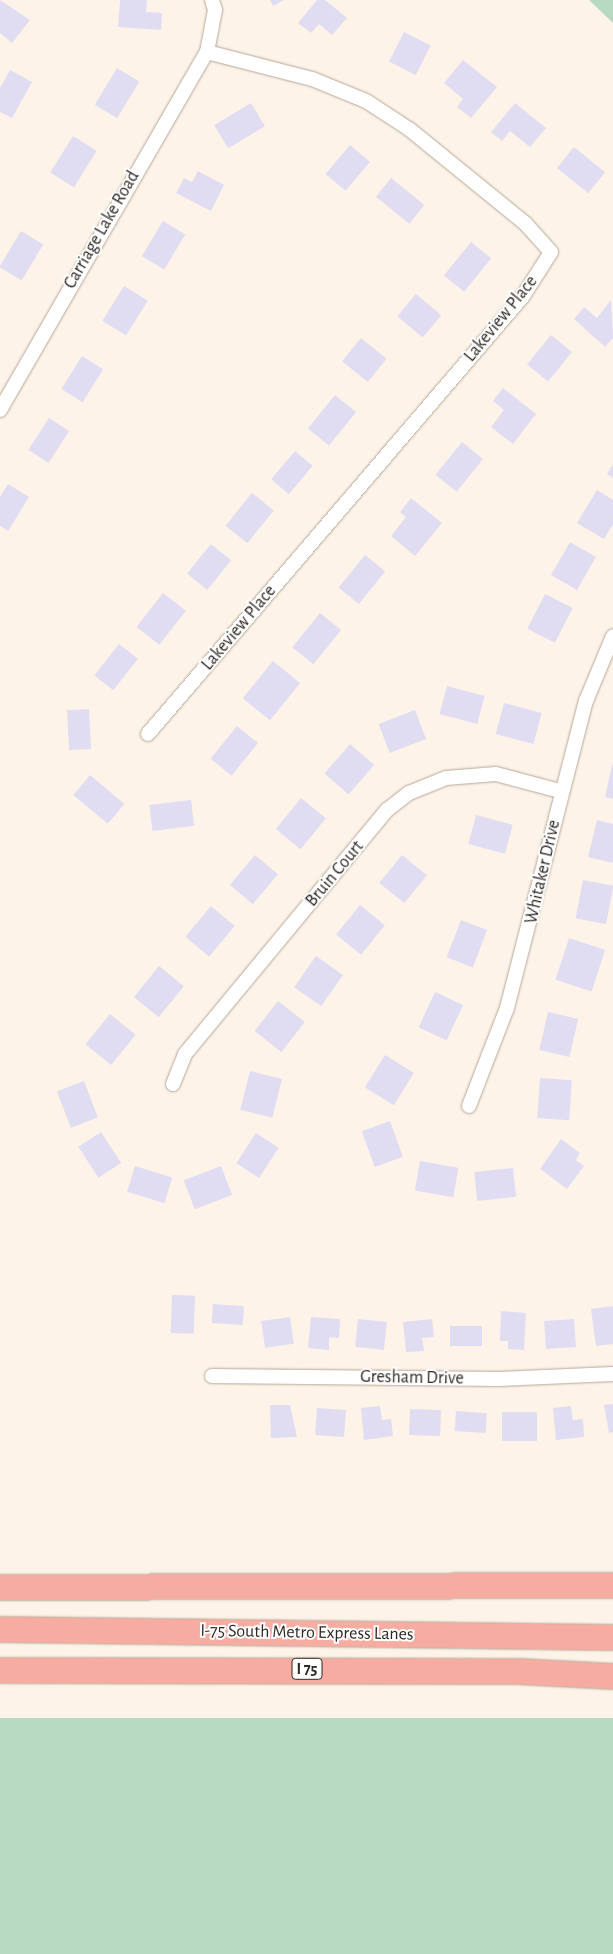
<!DOCTYPE html>
<style>
body{margin:0}
#map{position:relative;width:613px;height:1954px;overflow:hidden;background:#fdf3e8;font-family:"Alegreya Sans",sans-serif}
div>[style]{position:absolute}
.green>*{inset:0;background:#b9dac2;transform-origin:0 0}
.building>*{inset:0;background:#e0ddf2;transform-origin:0 0}
.roads{filter:drop-shadow(0 0 1px #b7a797) drop-shadow(0 0 1px #b7a797)}
.street>*{height:14px;margin:-7px;padding:0 7px;transform-origin:7px;border-radius:7px;background:#fff}
.highway>*{height:25px;margin:-12.5px;padding:0 12.5px;transform-origin:12.5px;border-radius:12.5px;background:#f6aca1}
span{translate:-50% -50%;white-space:nowrap;text-align:center;line-height:1.15;-webkit-text-stroke:4px #fff;paint-order:stroke}
.shield-label span{padding:1px 4px;background:#fff;border:1px solid;border-radius:4px;-webkit-text-stroke-width:0}
.shield-label{font-size:16px;color:#2e2822;font-weight:700}
.street-label{font-size:18px;color:#2e2822}
</style>
<div id="map">
<div class="green">
<i style="clip-path:polygon(589px 0,613px 0,613px 23px)"></i>
<i style="left:613px;top:1718px;width:236px;height:613px;rotate:90deg"></i>
</div>
<div class="building">
<i style="clip-path:polygon(0 0,30px 20px,12px 43px,0 33px)"></i>
<i style="clip-path:polygon(120px 0,147px 0,146px 12px,162px 13px,161px 30px,118px 27px)"></i>
<i style="clip-path:polygon(270px 0,284px 0,273px 6px)"></i>
<i style="clip-path:polygon(317px 0,325px 0,347px 18px,332px 35px,319px 24px,311px 33px,298px 23px)"></i>
<i style="left:404px;top:32px;width:30px;height:33px;rotate:27deg"></i>
<i style="clip-path:polygon(463px 60px,497px 87px,471px 118px,457px 107px,463px 99px,444px 83px)"></i>
<i style="left:117px;top:68px;width:26px;height:43px;rotate:31deg"></i>
<i style="clip-path:polygon(10px 70px,32px 82px,12px 118px,0 112px,0 88px)"></i>
<i style="left:251px;top:103px;width:27px;height:43px;rotate:59deg"></i>
<i style="clip-path:polygon(515px 103px,546px 128px,530px 147px,510px 131px,502px 141px,491px 132px)"></i>
<i style="left:73px;top:136px;width:28px;height:43px;rotate:32deg"></i>
<i style="left:350px;top:145px;width:26px;height:38px;rotate:40deg"></i>
<i style="left:574px;top:147px;width:40px;height:27px;rotate:39deg"></i>
<i style="clip-path:polygon(198px 171px,224px 185px,211px 211px,176px 193px,184px 178px,192px 182px)"></i>
<i style="left:391px;top:178px;width:43px;height:24px;rotate:39deg"></i>
<i style="left:163px;top:221px;width:26px;height:41px;rotate:31deg"></i>
<i style="left:21px;top:231px;width:26px;height:42px;rotate:31deg"></i>
<i style="left:471px;top:242px;width:26px;height:43px;rotate:39deg"></i>
<i style="left:124px;top:286px;width:28px;height:41px;rotate:32deg"></i>
<i style="left:416px;top:294px;width:33px;height:29px;rotate:40deg"></i>
<i style="clip-path:polygon(611px 300px,613px 338px,605px 347px,574px 319px,584px 307px,597px 318px)"></i>
<i style="left:551px;top:335px;width:27px;height:38px;rotate:39deg"></i>
<i style="left:361px;top:338px;width:33px;height:30px;rotate:39deg"></i>
<i style="left:82px;top:356px;width:25px;height:39px;rotate:32deg"></i>
<i style="clip-path:polygon(503px 388px,536px 414px,513px 444px,491px 427px,504px 410px,493px 401px)"></i>
<i style="left:335px;top:395px;width:27px;height:43px;rotate:39deg"></i>
<i style="left:49px;top:418px;width:24px;height:38px;rotate:33deg"></i>
<i style="left:462px;top:442px;width:27px;height:42px;rotate:39deg"></i>
<i style="left:295px;top:451px;width:23px;height:37px;rotate:40deg"></i>
<i style="clip-path:polygon(613px 464px,613px 478px,607px 474px)"></i>
<i style="clip-path:polygon(8px 484px,29px 497px,8px 531px,0 526px,0 497px)"></i>
<i style="clip-path:polygon(597px 490px,613px 500px,613px 524px,604px 539px,577px 523px)"></i>
<i style="left:252px;top:493px;width:28px;height:42px;rotate:39deg"></i>
<i style="clip-path:polygon(411px 498px,442px 523px,415px 556px,391px 536px,406px 517px,400px 512px)"></i>
<i style="left:570px;top:542px;width:30px;height:38px;rotate:30deg"></i>
<i style="left:211px;top:544px;width:26px;height:38px;rotate:39deg"></i>
<i style="left:365px;top:555px;width:26px;height:42px;rotate:39deg"></i>
<i style="left:163px;top:593px;width:29px;height:43px;rotate:38deg"></i>
<i style="left:545px;top:594px;width:31px;height:39px;rotate:27deg"></i>
<i style="left:320px;top:613px;width:27px;height:44px;rotate:39deg"></i>
<i style="left:119px;top:644px;width:24px;height:40px;rotate:38deg"></i>
<i style="left:273px;top:661px;width:35px;height:48px;rotate:39deg"></i>
<i style="left:447px;top:686px;width:39px;height:29px;rotate:15deg"></i>
<i style="left:504px;top:703px;width:39px;height:32px;rotate:15deg"></i>
<i style="left:89px;top:709px;width:40px;height:22px;rotate:87deg"></i>
<i style="left:415px;top:710px;width:31px;height:39px;rotate:69deg"></i>
<i style="left:237px;top:726px;width:27px;height:42px;rotate:39deg"></i>
<i style="left:350px;top:744px;width:32px;height:39px;rotate:41deg"></i>
<i style="clip-path:polygon(612px 765px,613px 765px,613px 799px,605px 797px)"></i>
<i style="left:90px;top:775px;width:45px;height:26px;rotate:40deg"></i>
<i style="left:301px;top:798px;width:32px;height:40px;rotate:39deg"></i>
<i style="left:191px;top:800px;width:26px;height:42px;rotate:83deg"></i>
<i style="left:476px;top:815px;width:38px;height:30px;rotate:15deg"></i>
<i style="clip-path:polygon(597px 820px,613px 824px,613px 863px,588px 857px)"></i>
<i style="left:255px;top:855px;width:30px;height:39px;rotate:40deg"></i>
<i style="left:402px;top:855px;width:32px;height:36px;rotate:39deg"></i>
<i style="left:583px;top:880px;width:31px;height:39px;rotate:11deg"></i>
<i style="left:360px;top:905px;width:32px;height:38px;rotate:39deg"></i>
<i style="left:211px;top:906px;width:31px;height:40px;rotate:40deg"></i>
<i style="left:461px;top:920px;width:28px;height:40px;rotate:21deg"></i>
<i style="left:569px;top:938px;width:38px;height:44px;rotate:18deg"></i>
<i style="left:316px;top:956px;width:33px;height:38px;rotate:35deg"></i>
<i style="left:159px;top:966px;width:32px;height:40px;rotate:39deg"></i>
<i style="left:435px;top:992px;width:31px;height:39px;rotate:25deg"></i>
<i style="left:278px;top:1001px;width:34px;height:38px;rotate:38deg"></i>
<i style="left:548px;top:1012px;width:31px;height:39px;rotate:13deg"></i>
<i style="left:110px;top:1014px;width:33px;height:39px;rotate:39deg"></i>
<i style="left:385px;top:1055px;width:34px;height:38px;rotate:32deg"></i>
<i style="left:250px;top:1071px;width:33px;height:40px;rotate:14deg"></i>
<i style="left:540px;top:1078px;width:32px;height:40px;rotate:4deg"></i>
<i style="left:84px;top:1081px;width:39px;height:29px;rotate:69deg"></i>
<i style="left:390px;top:1121px;width:38px;height:30px;rotate:70deg"></i>
<i style="left:101px;top:1132px;width:37px;height:27px;rotate:57deg"></i>
<i style="left:256px;top:1133px;width:27px;height:36px;rotate:33deg"></i>
<i style="clip-path:polygon(561px 1139px,580px 1153px,576px 1160px,584px 1166px,567px 1189px,540px 1169px)"></i>
<i style="left:420px;top:1161px;width:39px;height:30px;rotate:10deg"></i>
<i style="left:135px;top:1166px;width:39px;height:27px;rotate:17deg"></i>
<i style="left:221px;top:1166px;width:31px;height:40px;rotate:69deg"></i>
<i style="left:513px;top:1168px;width:29px;height:39px;rotate:84deg"></i>
<i style="left:172px;top:1295px;width:23px;height:38px;rotate:2deg"></i>
<i style="left:213px;top:1304px;width:31px;height:19px;rotate:4deg"></i>
<i style="clip-path:polygon(613px 1306px,613px 1344px,596px 1346px,591px 1309px)"></i>
<i style="clip-path:polygon(501px 1311px,526px 1313px,524px 1350px,508px 1349px,508px 1341px,500px 1341px)"></i>
<i style="left:290px;top:1317px;width:27px;height:29px;rotate:82deg"></i>
<i style="clip-path:polygon(311px 1317px,340px 1319px,339px 1338px,329px 1337px,329px 1350px,308px 1348px)"></i>
<i style="left:358px;top:1319px;width:29px;height:28px;rotate:6deg"></i>
<i style="clip-path:polygon(432px 1319px,434px 1337px,422px 1338px,424px 1351px,406px 1352px,403px 1322px)"></i>
<i style="left:574px;top:1319px;width:28px;height:30px;rotate:86deg"></i>
<i style="left:450px;top:1326px;width:32px;height:20px"></i>
<i style="clip-path:polygon(613px 1404px,613px 1432px,609px 1433px,604px 1405px)"></i>
<i style="clip-path:polygon(270px 1405px,290px 1405px,297px 1437px,271px 1438px)"></i>
<i style="clip-path:polygon(380px 1406px,382px 1420px,391px 1419px,393px 1436px,364px 1440px,361px 1408px)"></i>
<i style="clip-path:polygon(571px 1406px,573px 1420px,583px 1419px,584px 1437px,556px 1440px,553px 1408px)"></i>
<i style="left:317px;top:1408px;width:29px;height:27px;rotate:4deg"></i>
<i style="left:410px;top:1409px;width:31px;height:26px;rotate:2deg"></i>
<i style="left:456px;top:1411px;width:31px;height:20px;rotate:4deg"></i>
<i style="left:502px;top:1412px;width:35px;height:29px"></i>
</div>
<div class="roads">
<div class="street">
<i style="left:0;top:410px;width:414px;rotate:-60deg"></i>
<i style="left:148px;top:734px;width:577px;rotate:-49.43deg"></i>
<i style="left:523px;top:296px;width:52px;rotate:-57.5deg"></i>
<i style="left:551px;top:252px;width:38px;rotate:-132deg"></i>
<i style="left:526px;top:224px;width:151px;rotate:-140.9deg"></i>
<i style="left:409px;top:129px;width:51px;rotate:-146.9deg"></i>
<i style="left:366px;top:101px;width:58px;rotate:-157.8deg"></i>
<i style="left:312px;top:79px;width:108px;rotate:-165.6deg"></i>
<i style="left:207px;top:52px;width:43px;rotate:-79.2deg"></i>
<i style="left:215px;top:10px;width:10px;rotate:-107deg"></i>
<i style="left:173px;top:1084px;width:32px;rotate:-68deg"></i>
<i style="left:185px;top:1054px;width:317px;rotate:-50.4deg"></i>
<i style="left:387px;top:810px;width:28px;rotate:-38deg"></i>
<i style="left:409px;top:793px;width:40px;rotate:-22deg"></i>
<i style="left:446px;top:778px;width:50px;rotate:-4.6deg"></i>
<i style="left:496px;top:774px;width:66px;rotate:14.9deg"></i>
<i style="left:469px;top:1106px;width:105px;rotate:-68.8deg"></i>
<i style="left:507px;top:1008px;width:317px;rotate:-75.6deg"></i>
<i style="left:586px;top:701px;width:70px;rotate:-67.4deg"></i>
<i style="left:212px;top:1376px;width:287px;rotate:0.6deg"></i>
<i style="left:499px;top:1379px;width:114px;rotate:-2.5deg"></i>
</div>
<div class="highway">
<i style="left:0;top:1587px;width:613px;rotate:-0.19deg"></i>
<i style="left:0;top:1629px;width:613px;rotate:0.75deg"></i>
<i style="left:0;top:1670px;width:518px;rotate:0.11deg"></i>
<i style="left:518px;top:1671px;width:95px;rotate:3deg"></i>
</div>
</div>
<div class="shield-label">
<span style="left:307px;top:1669px">I 75</span>
</div>
<div class="street-label">
<span style="left:102px;top:230px;rotate:-60deg">Carriage Lake Road</span>
<span style="left:501px;top:319px;rotate:-51deg">Lakeview Place</span>
<span style="left:239px;top:628px;rotate:-50deg">Lakeview Place</span>
<span style="left:543px;top:872px;rotate:-77deg">Whitaker Drive</span>
<span style="left:335px;top:874px;rotate:-50deg">Bruin Court</span>
<span style="left:412px;top:1378px;rotate:1deg">Gresham Drive</span>
<span style="left:307px;top:1633px;rotate:1deg">I-75 South Metro Express Lanes</span>
</div>
</div>
